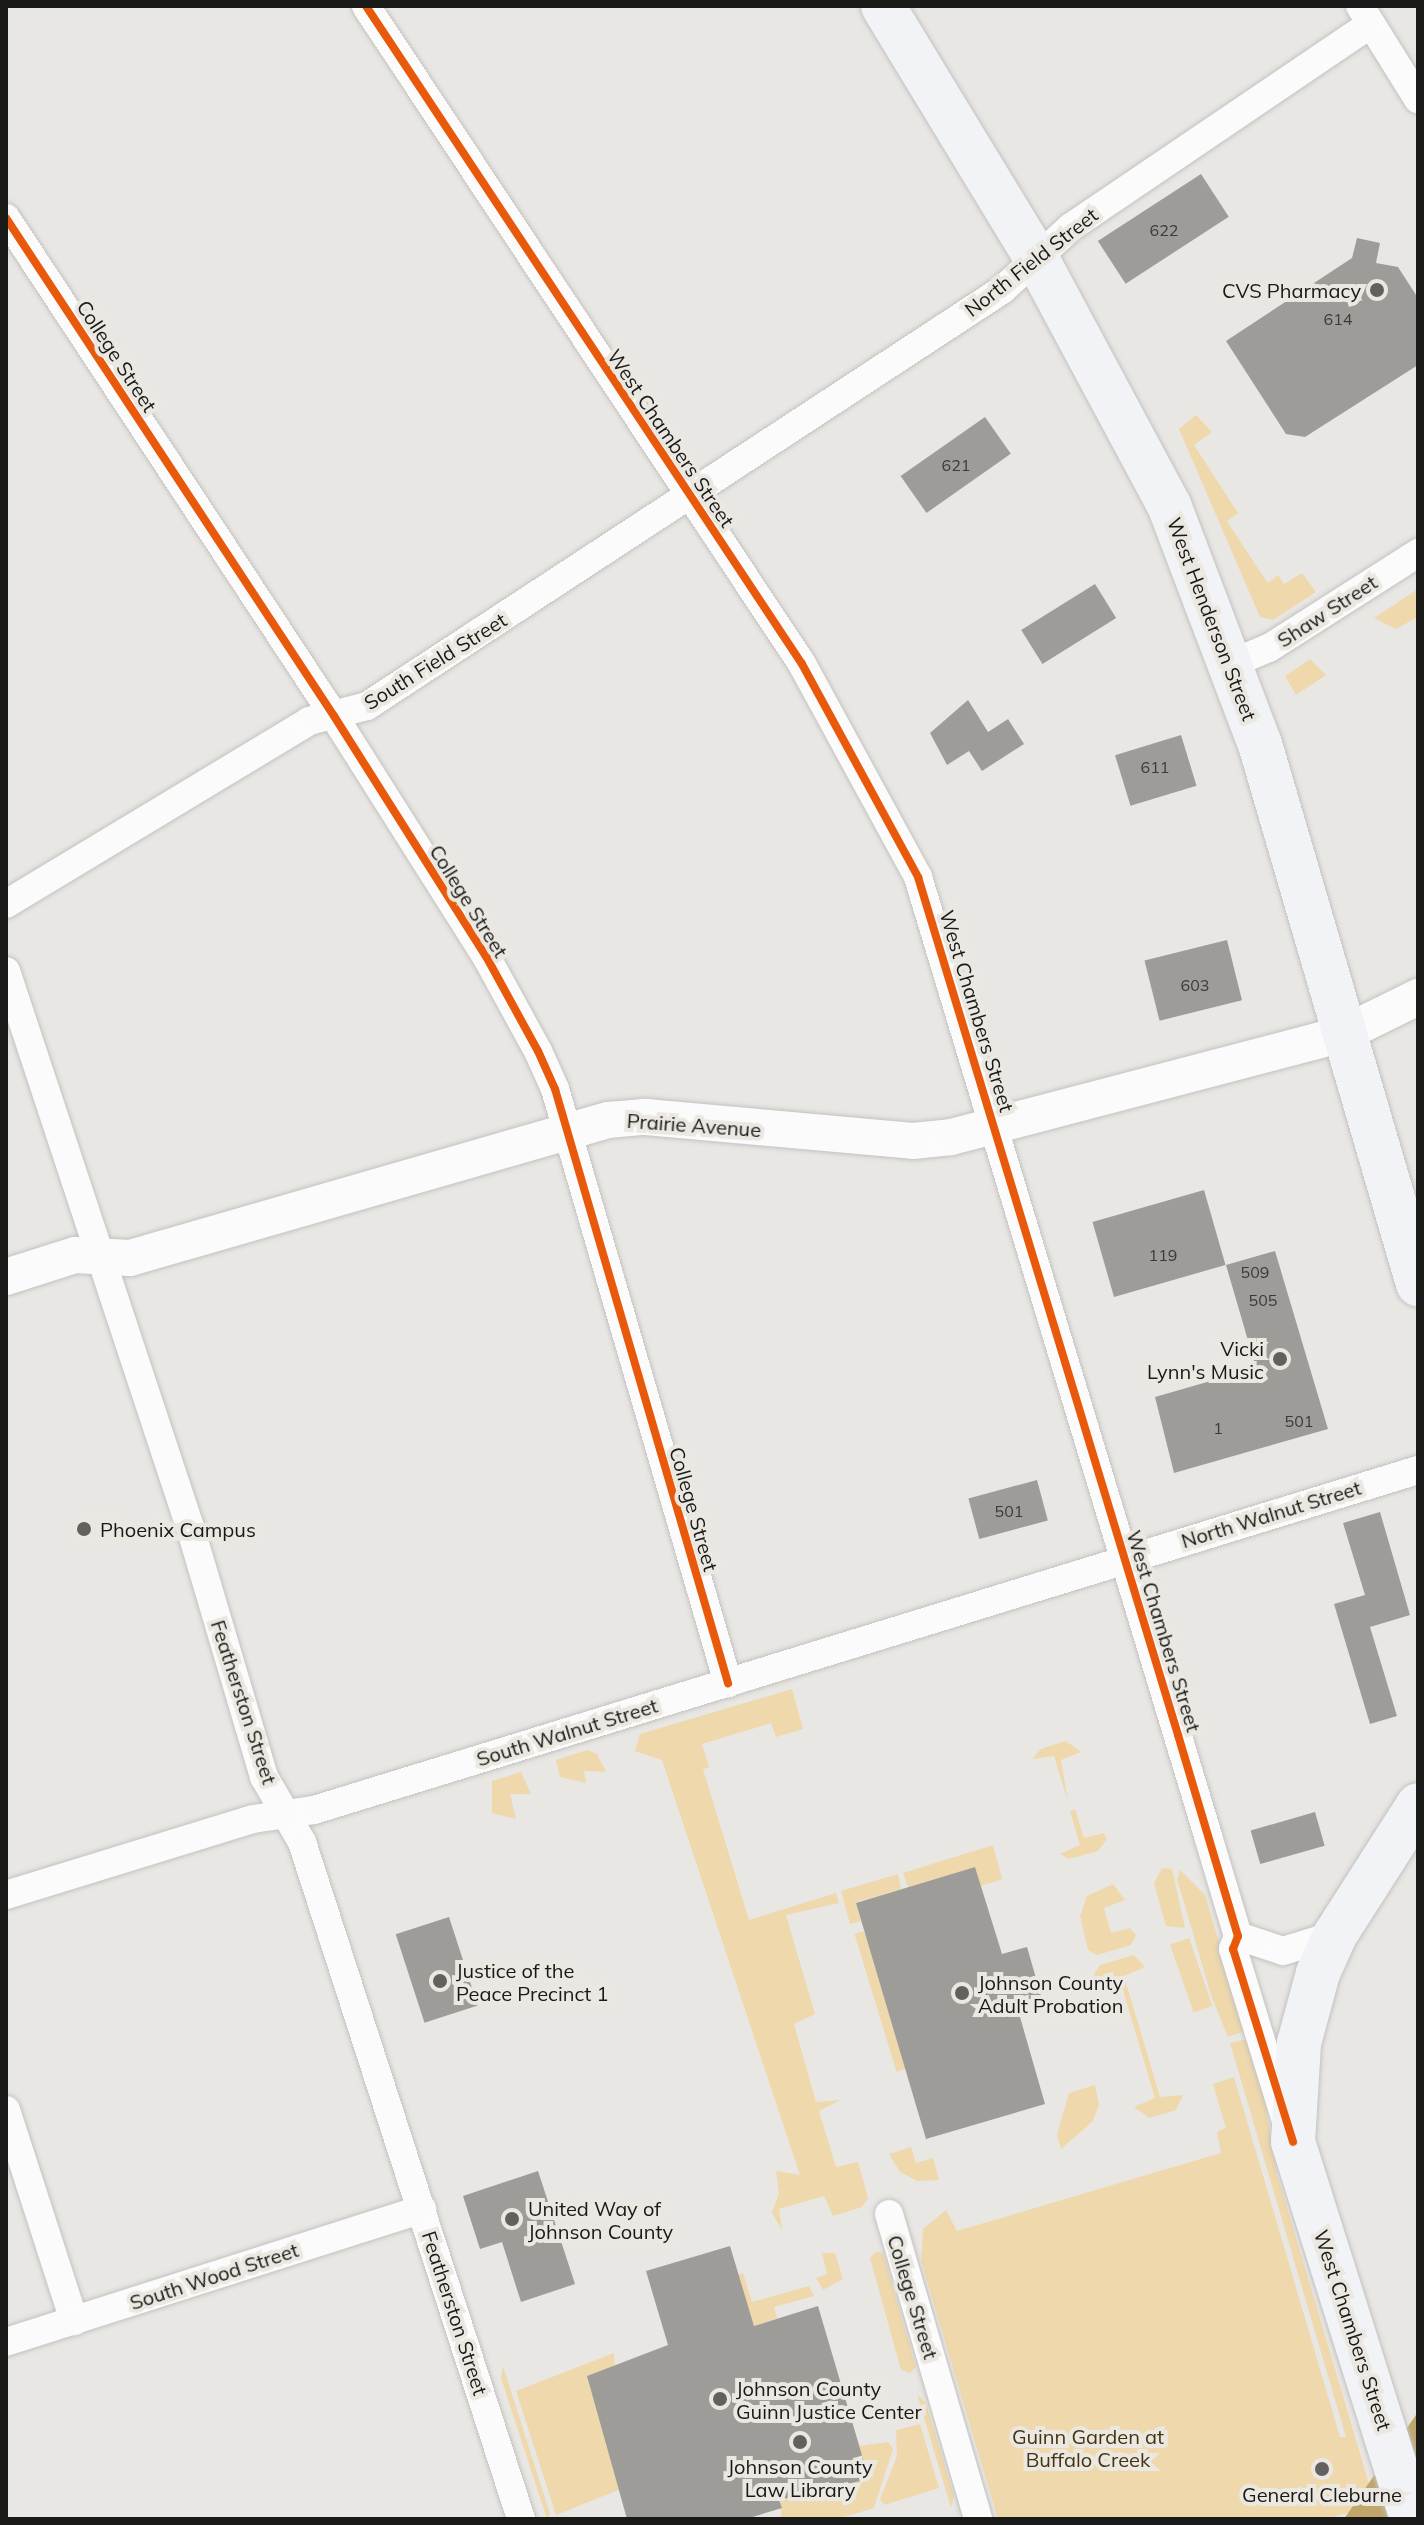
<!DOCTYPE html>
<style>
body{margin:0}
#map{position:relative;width:1424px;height:2525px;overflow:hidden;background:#e9e7e4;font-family:Mulish,sans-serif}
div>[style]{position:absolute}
.green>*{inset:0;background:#efd8ab;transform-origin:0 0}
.water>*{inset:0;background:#c1a66c}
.building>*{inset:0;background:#9d9c99;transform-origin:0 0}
.roads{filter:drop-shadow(0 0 2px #c3c2c0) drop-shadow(0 0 2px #c3c2c0)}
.minor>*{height:28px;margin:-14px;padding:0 14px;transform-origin:14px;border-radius:14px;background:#fcfbfb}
.tertiary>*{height:36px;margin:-18px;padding:0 18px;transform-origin:18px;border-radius:18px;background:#fcfbfb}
.primary>*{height:44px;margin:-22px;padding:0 22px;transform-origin:22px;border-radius:22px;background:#f2f3f6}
.cycleway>*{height:8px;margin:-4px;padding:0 4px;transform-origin:4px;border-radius:4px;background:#e8590c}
.dots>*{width:22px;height:22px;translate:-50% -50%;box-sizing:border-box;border:4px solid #ebe8e2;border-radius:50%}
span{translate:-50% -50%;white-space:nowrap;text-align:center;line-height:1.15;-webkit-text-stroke:8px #ebe8e2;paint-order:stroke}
.number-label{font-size:16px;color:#3a3a38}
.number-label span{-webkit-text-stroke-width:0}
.street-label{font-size:20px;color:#191917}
.poi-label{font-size:20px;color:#191917}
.right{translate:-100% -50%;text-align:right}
.left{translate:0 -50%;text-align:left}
.park-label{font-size:20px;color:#433310}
.frame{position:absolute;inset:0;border:8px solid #191917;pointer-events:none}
</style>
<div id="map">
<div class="green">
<i style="clip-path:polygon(1196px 415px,1212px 432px,1194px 445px,1238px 513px,1227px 521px,1255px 564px,1268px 583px,1278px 575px,1284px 584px,1302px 573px,1316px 592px,1273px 620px,1260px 617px,1179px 429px)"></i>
<i style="clip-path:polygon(1418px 589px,1418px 617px,1396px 629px,1374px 618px)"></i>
<i style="clip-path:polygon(1310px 659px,1326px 675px,1296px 695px,1285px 676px)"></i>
<i style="clip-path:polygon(792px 1689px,803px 1729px,776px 1737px,771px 1723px,702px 1744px,709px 1767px,703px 1769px,749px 1920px,836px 1893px,839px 1903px,786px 1915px,815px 2014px,794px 2024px,816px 2102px,840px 2100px,819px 2111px,836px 2167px,858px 2162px,868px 2198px,862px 2207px,833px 2216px,824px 2196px,779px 2209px,782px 2230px,772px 2213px,779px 2193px,776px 2171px,800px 2175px,662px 1760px,635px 1751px,640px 1734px)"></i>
<i style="clip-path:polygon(1066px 1741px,1081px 1752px,1061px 1760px,1068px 1802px,1054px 1756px,1032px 1759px,1041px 1749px)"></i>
<i style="clip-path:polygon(587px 1750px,597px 1754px,606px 1772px,584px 1771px,586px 1783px,560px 1777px,556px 1760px)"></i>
<i style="clip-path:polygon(521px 1772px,531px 1794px,510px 1794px,516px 1819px,492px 1813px,492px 1781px)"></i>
<i style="clip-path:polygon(1075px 1809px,1084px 1838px,1104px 1833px,1107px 1839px,1098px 1851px,1069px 1859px,1060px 1854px,1080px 1845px,1070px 1811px)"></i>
<i style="clip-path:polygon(993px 1845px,1002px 1879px,981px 1886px,975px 1867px,908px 1887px,903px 1873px)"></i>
<i style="clip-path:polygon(1162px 1868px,1172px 1869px,1185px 1928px,1166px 1926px,1154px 1883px)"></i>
<i style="clip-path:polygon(1180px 1870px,1205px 1895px,1245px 2031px,1228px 2037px,1211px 1995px,1177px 1879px)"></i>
<i style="clip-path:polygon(898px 1874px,901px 1889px,856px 1902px,861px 1921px,850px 1924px,841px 1891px)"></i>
<i style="clip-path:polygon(1113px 1884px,1125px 1900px,1104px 1908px,1111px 1933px,1130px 1928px,1136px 1935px,1131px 1945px,1097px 1955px,1088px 1950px,1080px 1916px,1087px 1896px)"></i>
<i style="left:864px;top:1931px;width:144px;height:10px;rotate:73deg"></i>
<i style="left:1189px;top:1938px;width:72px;height:20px;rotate:71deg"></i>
<i style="clip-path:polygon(1134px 1955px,1145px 1967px,1124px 1976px,1160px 2097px,1183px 2095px,1176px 2110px,1149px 2118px,1134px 2107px,1155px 2098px,1119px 1977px,1098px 1982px,1094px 1974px,1100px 1965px)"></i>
<i style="clip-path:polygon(1247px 2039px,1263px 2090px,1277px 2174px,1370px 2487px,1358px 2510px,1326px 2519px,998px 2519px,921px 2260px,923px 2229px,946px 2210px,957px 2231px,1221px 2153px,1217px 2132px,1226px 2128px,1213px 2084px,1234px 2077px,1340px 2437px,1346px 2437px,1230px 2043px)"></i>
<i style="clip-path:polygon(1095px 2085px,1099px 2104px,1093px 2121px,1061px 2149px,1057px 2135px,1069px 2093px)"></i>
<i style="clip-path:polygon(911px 2147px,916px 2163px,933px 2158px,939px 2180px,917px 2181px,900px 2172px,889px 2154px)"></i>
<i style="clip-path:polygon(876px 2252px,883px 2253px,916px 2367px,910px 2373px,901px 2370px,870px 2258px)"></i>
<i style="clip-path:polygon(822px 2253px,835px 2253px,843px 2279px,823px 2290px,816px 2278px,827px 2274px)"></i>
<i style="clip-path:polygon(743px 2273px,752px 2302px,809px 2286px,814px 2296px,774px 2307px,777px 2318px,754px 2326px,738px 2275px)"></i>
<i style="clip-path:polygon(614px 2353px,621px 2489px,556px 2515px,516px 2391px)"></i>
<i style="clip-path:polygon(503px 2366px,550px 2514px,547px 2519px,501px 2378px)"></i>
<i style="clip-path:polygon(917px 2394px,926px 2403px,954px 2496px,951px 2508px)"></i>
<i style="clip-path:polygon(920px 2424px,939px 2488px,884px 2505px,880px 2499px,897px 2456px,896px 2430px)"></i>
<i style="clip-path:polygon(888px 2442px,893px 2449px,874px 2508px,837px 2519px,782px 2519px,779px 2500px,869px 2479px,859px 2446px)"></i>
</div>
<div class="water">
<i style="clip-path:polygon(1418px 2412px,1418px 2519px,1343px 2519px,1346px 2516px)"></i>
</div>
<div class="building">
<i style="left:1201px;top:174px;width:51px;height:123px;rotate:57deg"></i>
<i style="clip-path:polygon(1357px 238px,1380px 243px,1376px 263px,1398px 267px,1418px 298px,1418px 365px,1305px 437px,1286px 434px,1226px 341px,1352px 258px)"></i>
<i style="left:985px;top:417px;width:45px;height:103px;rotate:55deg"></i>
<i style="left:1095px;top:584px;width:40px;height:87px;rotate:58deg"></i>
<i style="clip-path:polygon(968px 700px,988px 732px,1008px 719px,1024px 744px,982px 771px,969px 751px,947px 765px,930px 733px)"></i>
<i style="left:1181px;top:735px;width:53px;height:69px;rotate:73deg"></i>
<i style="left:1227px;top:940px;width:62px;height:85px;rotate:76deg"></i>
<i style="left:1204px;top:1190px;width:78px;height:116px;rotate:74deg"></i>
<i style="clip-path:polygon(1275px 1251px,1328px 1429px,1174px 1473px,1155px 1397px,1256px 1368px,1226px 1265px)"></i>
<i style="left:1037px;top:1480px;width:42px;height:71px;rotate:75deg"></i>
<i style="clip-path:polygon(1380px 1512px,1410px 1615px,1370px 1627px,1397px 1716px,1370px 1724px,1334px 1604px,1365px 1595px,1343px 1523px)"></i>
<i style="left:1315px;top:1812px;width:35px;height:67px;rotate:74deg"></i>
<i style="clip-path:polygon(975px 1867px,1002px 1954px,1027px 1947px,1045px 2009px,1020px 2017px,1045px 2104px,926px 2139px,856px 1903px)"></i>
<i style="left:449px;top:1917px;width:93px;height:56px;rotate:72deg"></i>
<i style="clip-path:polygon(538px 2171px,575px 2284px,521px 2302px,502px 2242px,480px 2249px,463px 2196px)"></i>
<i style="clip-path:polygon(730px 2246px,754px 2326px,818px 2306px,869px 2479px,779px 2500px,782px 2508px,746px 2519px,627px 2519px,587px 2376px,668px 2345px,646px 2271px)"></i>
</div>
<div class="roads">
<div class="minor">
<i style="left:366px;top:6px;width:789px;rotate:56.47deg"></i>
<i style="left:802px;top:664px;width:243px;rotate:61.4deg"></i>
<i style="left:918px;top:877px;width:1002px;rotate:73.17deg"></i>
<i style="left:1208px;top:1836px;width:104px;rotate:73.3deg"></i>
<i style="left:1238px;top:1936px;width:14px;rotate:111deg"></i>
<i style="left:1233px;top:1949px;width:180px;rotate:72.9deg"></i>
<i style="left:1360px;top:6px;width:110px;rotate:58.1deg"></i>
<i style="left:6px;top:218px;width:596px;rotate:56.63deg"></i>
<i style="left:334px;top:716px;width:286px;rotate:57.7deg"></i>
<i style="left:487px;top:958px;width:106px;rotate:61.3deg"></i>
<i style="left:538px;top:1051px;width:42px;rotate:65.9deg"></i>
<i style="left:555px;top:1089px;width:619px;rotate:73.76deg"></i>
<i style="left:1233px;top:663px;width:39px;rotate:-23deg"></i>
<i style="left:1269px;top:648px;width:177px;rotate:-32.5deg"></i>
<i style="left:6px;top:904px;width:354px;rotate:-31.1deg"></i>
<i style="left:309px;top:721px;width:60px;rotate:-14.5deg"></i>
<i style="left:367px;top:706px;width:759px;rotate:-33.23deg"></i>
<i style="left:1002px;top:290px;width:93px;rotate:-42.4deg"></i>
<i style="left:1071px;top:227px;width:362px;rotate:-34.1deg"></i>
<i style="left:6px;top:971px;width:586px;rotate:71.69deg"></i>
<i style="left:190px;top:1527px;width:261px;rotate:73.5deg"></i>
<i style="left:264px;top:1777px;width:75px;rotate:59.7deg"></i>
<i style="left:302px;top:1842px;width:712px;rotate:72.07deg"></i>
<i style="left:6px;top:1895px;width:258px;rotate:-17.1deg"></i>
<i style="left:253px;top:1819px;width:62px;rotate:-8.4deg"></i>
<i style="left:314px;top:1810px;width:1155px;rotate:-17.12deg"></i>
<i style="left:1238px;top:1936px;width:47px;rotate:18.4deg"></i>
<i style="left:1283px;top:1951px;width:54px;rotate:-17.1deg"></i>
<i style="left:6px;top:2110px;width:222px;rotate:72.1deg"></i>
<i style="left:889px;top:2214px;width:318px;rotate:73.7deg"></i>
<i style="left:6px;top:2342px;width:437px;rotate:-17.7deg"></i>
</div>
<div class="tertiary">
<i style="left:6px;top:1277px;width:72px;rotate:-17.7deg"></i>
<i style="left:75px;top:1255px;width:55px;rotate:3.1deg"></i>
<i style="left:130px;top:1258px;width:498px;rotate:-16.1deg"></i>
<i style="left:608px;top:1120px;width:38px;rotate:-5deg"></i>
<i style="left:646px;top:1117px;width:268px;rotate:5.1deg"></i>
<i style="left:913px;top:1141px;width:38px;rotate:-6deg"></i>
<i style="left:951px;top:1137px;width:405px;rotate:-14.7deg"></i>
<i style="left:1343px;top:1034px;width:84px;rotate:-26.3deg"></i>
</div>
<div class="primary">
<i style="left:883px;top:6px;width:296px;rotate:58.7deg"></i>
<i style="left:1037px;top:259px;width:279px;rotate:61.8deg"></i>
<i style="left:1169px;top:505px;width:256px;rotate:69.2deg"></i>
<i style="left:1260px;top:744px;width:563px;rotate:73.69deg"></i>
<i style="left:1412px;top:2519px;width:395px;rotate:-107.5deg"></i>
<i style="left:1293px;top:2142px;width:99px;rotate:-86.5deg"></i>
<i style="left:1299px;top:2043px;width:73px;rotate:-74.8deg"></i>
<i style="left:1318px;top:1973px;width:42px;rotate:-65.9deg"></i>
<i style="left:1335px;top:1935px;width:154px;rotate:-57.4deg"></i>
</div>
</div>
<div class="cycleway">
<i style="left:366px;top:6px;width:789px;rotate:56.47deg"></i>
<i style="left:802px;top:664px;width:243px;rotate:61.4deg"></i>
<i style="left:918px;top:877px;width:897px;rotate:73.14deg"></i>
<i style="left:1178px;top:1735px;width:210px;rotate:73.4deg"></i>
<i style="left:1238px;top:1936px;width:14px;rotate:111deg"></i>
<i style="left:1233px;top:1949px;width:202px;rotate:72.7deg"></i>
<i style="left:6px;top:218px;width:596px;rotate:56.63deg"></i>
<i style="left:334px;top:716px;width:286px;rotate:57.7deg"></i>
<i style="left:487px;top:958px;width:106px;rotate:61.3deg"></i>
<i style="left:538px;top:1051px;width:42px;rotate:65.9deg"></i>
<i style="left:555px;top:1089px;width:619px;rotate:73.76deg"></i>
</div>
<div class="dots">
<i style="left:1377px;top:290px;background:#62615f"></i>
<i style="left:1280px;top:1359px;background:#62615f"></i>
<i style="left:84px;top:1529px;background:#62615f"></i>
<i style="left:440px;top:1981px;background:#62615f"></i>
<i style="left:962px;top:1993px;background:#62615f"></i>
<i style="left:512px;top:2219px;background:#62615f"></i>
<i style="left:720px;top:2399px;background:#62615f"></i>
<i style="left:800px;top:2442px;background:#62615f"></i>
<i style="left:1322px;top:2469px;background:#62615f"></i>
</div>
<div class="number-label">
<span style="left:1164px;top:230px">622</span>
<span style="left:1338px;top:319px">614</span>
<span style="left:956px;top:465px">621</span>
<span style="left:1155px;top:767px">611</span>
<span style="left:1195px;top:985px">603</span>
<span style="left:1163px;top:1255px">119</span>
<span style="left:1255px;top:1272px">509</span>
<span style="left:1263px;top:1300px">505</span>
<span style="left:1299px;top:1421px">501</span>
<span style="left:1218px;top:1428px">1</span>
<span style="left:1009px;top:1511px">501</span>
</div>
<div class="street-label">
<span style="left:1031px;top:262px;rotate:-38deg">North Field Street</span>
<span style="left:117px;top:356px;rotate:57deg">College Street</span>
<span style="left:671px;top:438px;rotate:56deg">West Chambers Street</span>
<span style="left:1327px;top:611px;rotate:-33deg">Shaw Street</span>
<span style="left:1212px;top:619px;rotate:69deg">West Henderson Street</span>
<span style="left:435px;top:661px;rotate:-32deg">South Field Street</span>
<span style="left:469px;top:901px;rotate:58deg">College Street</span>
<span style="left:977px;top:1011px;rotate:73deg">West Chambers Street</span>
<span style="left:694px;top:1125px;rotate:4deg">Prairie Avenue</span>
<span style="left:694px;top:1509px;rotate:74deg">College Street</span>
<span style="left:1271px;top:1514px;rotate:-17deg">North Walnut Street</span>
<span style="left:1164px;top:1631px;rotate:73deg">West Chambers Street</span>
<span style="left:244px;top:1702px;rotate:72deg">Featherston Street</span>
<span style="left:567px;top:1732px;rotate:-17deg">South Walnut Street</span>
<span style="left:214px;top:2276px;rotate:-18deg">South Wood Street</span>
<span style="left:913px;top:2297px;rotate:73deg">College Street</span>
<span style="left:455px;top:2313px;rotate:72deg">Featherston Street</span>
<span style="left:1353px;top:2330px;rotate:72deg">West Chambers Street</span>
</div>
<div class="poi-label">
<span class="right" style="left:1361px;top:290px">CVS Pharmacy</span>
<span class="right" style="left:1264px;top:1360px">Vicki<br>Lynn's Music</span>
<span class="left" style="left:100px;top:1529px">Phoenix Campus</span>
<span class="left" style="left:456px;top:1982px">Justice of the<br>Peace Precinct 1</span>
<span class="left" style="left:978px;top:1994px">Johnson County<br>Adult Probation</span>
<span class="left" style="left:528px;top:2220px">United Way of<br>Johnson County</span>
<span class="left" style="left:736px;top:2400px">Johnson County<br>Guinn Justice Center</span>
<span style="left:800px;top:2478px">Johnson County<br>Law Library</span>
<span style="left:1322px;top:2494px">General Cleburne</span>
</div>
<div class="park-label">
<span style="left:1088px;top:2448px">Guinn Garden at<br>Buffalo Creek</span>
</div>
<div class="frame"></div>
</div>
